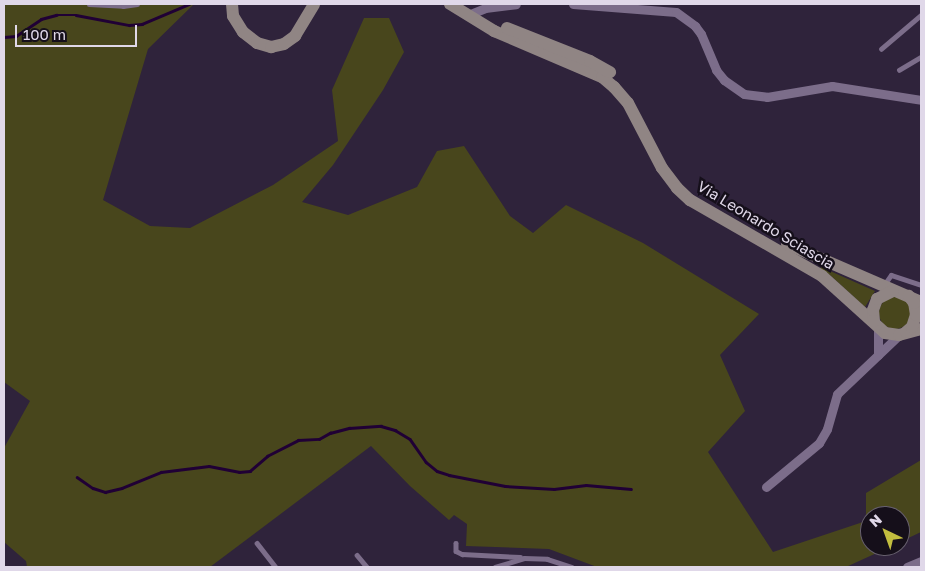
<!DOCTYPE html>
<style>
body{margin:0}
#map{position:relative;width:925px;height:571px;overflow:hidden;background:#2f233b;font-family:"Golos Text",sans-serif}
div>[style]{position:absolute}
.green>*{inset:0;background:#48461c}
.round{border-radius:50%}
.stream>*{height:2.5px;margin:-1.25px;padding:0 1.25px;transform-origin:1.25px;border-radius:1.25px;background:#200035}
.lane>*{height:4.5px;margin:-2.25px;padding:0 2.25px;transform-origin:2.25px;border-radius:2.25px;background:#7c6d8a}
.street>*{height:9px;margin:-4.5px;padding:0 4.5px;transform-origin:4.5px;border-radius:4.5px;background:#7c6d8a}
.secondary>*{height:12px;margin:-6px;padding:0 6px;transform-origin:6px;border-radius:6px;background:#908584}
span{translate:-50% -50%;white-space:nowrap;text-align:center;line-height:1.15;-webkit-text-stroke:5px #150f1a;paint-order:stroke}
.street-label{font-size:15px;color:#e0d8e9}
.frame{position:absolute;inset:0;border:5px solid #e0d8e9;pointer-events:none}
.north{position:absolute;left:860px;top:506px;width:50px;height:50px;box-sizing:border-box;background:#150f1a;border:1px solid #665f6d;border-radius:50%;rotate:318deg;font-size:14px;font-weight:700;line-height:20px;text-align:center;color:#e0d8e9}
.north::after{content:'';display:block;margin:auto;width:18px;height:22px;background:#c2bd3f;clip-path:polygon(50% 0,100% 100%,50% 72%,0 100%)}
.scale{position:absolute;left:15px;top:25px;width:122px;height:22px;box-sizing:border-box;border:2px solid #e0d8e9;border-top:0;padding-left:6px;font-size:15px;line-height:18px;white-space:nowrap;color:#e0d8e9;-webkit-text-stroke:4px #150f1a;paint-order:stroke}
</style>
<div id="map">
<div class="green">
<i style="clip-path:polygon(4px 4px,194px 4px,148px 49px,103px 200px,150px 226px,190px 228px,273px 185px,338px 141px,332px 90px,364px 18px,389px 18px,404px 52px,383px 90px,333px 165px,302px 202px,348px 215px,417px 187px,437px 151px,464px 146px,510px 216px,533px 233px,566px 205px,643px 243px,759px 314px,720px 355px,745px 411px,708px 452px,773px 552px,866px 521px,866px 493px,921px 460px,921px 532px,900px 542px,900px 516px,870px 516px,870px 546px,892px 546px,846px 567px,597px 567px,549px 549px,466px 546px,467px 524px,454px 515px,449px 520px,410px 486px,371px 446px,210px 567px,27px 567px,26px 561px,4px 542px,4px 448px,30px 401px,4px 382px)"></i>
<i style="clip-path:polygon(821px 267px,875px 291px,865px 307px,830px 275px,820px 269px)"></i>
<i class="round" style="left:879px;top:297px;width:32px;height:32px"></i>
</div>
<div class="stream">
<i style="left:245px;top:4px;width:32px"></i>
<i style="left:4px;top:37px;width:12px;rotate:-5deg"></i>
<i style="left:16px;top:36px;width:30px;rotate:-34deg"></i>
<i style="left:41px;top:19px;width:16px;rotate:-15deg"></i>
<i style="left:56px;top:15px;width:20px"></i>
<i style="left:76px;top:15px;width:54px;rotate:10.7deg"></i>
<i style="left:129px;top:25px;width:13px;rotate:-4deg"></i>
<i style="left:142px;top:24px;width:51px;rotate:-23.1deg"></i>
<i style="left:77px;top:477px;width:19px;rotate:35deg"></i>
<i style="left:93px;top:488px;width:13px;rotate:18deg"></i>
<i style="left:105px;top:492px;width:17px;rotate:-13deg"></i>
<i style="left:122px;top:488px;width:42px;rotate:-22.3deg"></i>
<i style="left:161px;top:472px;width:48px;rotate:-7.1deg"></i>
<i style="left:209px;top:466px;width:31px;rotate:11deg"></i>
<i style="left:239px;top:472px;width:11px;rotate:-5deg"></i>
<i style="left:250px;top:471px;width:23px;rotate:-41deg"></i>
<i style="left:267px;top:456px;width:35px;rotate:-27deg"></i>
<i style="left:298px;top:440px;width:21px;rotate:-3deg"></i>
<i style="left:319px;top:439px;width:13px;rotate:-29deg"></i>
<i style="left:330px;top:433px;width:20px;rotate:-15deg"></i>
<i style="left:349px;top:428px;width:32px;rotate:-4deg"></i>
<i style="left:381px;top:426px;width:15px;rotate:16deg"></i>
<i style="left:395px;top:430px;width:17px;rotate:31deg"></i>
<i style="left:410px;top:439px;width:28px;rotate:55deg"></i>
<i style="left:426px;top:462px;width:14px;rotate:39deg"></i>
<i style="left:437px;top:471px;width:13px;rotate:18deg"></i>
<i style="left:449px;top:475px;width:57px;rotate:11.1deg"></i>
<i style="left:505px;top:486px;width:49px;rotate:3.5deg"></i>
<i style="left:554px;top:489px;width:32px;rotate:-7deg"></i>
<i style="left:586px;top:485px;width:45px;rotate:5.1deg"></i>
</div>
<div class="lane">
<i style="left:89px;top:4px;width:34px;rotate:3deg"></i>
<i style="left:123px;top:6px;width:14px;rotate:-8deg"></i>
<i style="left:881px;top:49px;width:52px;rotate:-40.4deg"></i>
<i style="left:899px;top:70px;width:26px;rotate:-31deg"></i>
<i style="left:884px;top:285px;width:12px;rotate:-55deg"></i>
<i style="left:891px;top:275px;width:32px;rotate:18deg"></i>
<i style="left:257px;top:543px;width:31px;rotate:52deg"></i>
<i style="left:456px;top:543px;width:8px;rotate:90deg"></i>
<i style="left:456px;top:551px;width:7px;rotate:27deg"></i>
<i style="left:462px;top:554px;width:58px;rotate:3deg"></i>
<i style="left:357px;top:555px;width:16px;rotate:50deg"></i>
<i style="left:495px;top:567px;width:30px;rotate:-17deg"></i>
<i style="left:524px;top:558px;width:23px;rotate:2deg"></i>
<i style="left:547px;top:559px;width:26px;rotate:18deg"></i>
</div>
<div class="street">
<i style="left:573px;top:4px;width:103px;rotate:4.4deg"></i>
<i style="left:676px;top:12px;width:24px;rotate:36deg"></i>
<i style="left:695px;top:26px;width:10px;rotate:53deg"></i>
<i style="left:701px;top:34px;width:39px;rotate:67deg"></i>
<i style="left:716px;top:70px;width:13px;rotate:51deg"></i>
<i style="left:724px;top:80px;width:24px;rotate:35deg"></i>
<i style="left:744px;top:94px;width:23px;rotate:7deg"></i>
<i style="left:767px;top:97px;width:66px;rotate:-9.6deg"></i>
<i style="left:832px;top:86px;width:90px;rotate:8.9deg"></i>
<i style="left:468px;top:15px;width:18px;rotate:-22deg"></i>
<i style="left:485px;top:8px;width:31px;rotate:-7deg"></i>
<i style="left:878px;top:328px;width:27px;rotate:90deg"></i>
<i style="left:766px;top:487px;width:69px;rotate:-39.7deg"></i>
<i style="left:819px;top:443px;width:16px;rotate:-60deg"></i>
<i style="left:827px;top:429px;width:36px;rotate:-74deg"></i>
<i style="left:837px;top:394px;width:86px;rotate:-43.6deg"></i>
<i style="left:907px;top:567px;width:15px;rotate:-23deg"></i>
</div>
<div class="secondary">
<i style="left:232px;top:4px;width:12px;rotate:85deg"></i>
<i style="left:233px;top:16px;width:19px;rotate:58deg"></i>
<i style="left:243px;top:32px;width:18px;rotate:38deg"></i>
<i style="left:257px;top:43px;width:15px;rotate:16deg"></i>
<i style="left:271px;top:47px;width:13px;rotate:-13deg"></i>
<i style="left:284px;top:44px;width:14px;rotate:-36deg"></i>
<i style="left:295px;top:36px;width:37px;rotate:-59deg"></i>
<i style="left:450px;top:4px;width:52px;rotate:31.5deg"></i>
<i style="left:494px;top:31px;width:117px;rotate:23.1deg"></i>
<i style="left:602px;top:77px;width:16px;rotate:40deg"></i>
<i style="left:614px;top:87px;width:21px;rotate:49deg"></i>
<i style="left:628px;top:103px;width:73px;rotate:62.4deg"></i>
<i style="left:662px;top:168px;width:25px;rotate:53deg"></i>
<i style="left:677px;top:188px;width:18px;rotate:43deg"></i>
<i style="left:690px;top:200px;width:152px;rotate:29.9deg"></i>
<i style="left:822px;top:276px;width:85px;rotate:42.1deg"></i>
<i style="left:885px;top:333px;width:14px;rotate:8deg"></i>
<i style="left:899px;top:335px;width:23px;rotate:-15deg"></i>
<i style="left:507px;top:28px;width:89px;rotate:21.7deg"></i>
<i style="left:590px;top:61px;width:23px;rotate:29deg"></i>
<i style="left:787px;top:244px;width:146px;rotate:23.4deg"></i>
<i style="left:874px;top:321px;width:11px;rotate:-95deg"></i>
<i style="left:873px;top:310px;width:12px;rotate:-70deg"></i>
<i style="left:877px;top:299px;width:18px;rotate:-27deg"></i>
<i style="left:906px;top:332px;width:8px;rotate:-40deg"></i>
<i style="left:912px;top:327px;width:13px;rotate:-72deg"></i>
<i style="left:916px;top:315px;width:12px;rotate:-99deg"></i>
<i style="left:914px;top:303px;width:9px;rotate:-126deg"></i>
</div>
<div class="street-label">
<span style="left:766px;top:225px;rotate:31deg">Via Leonardo Sciascia</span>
</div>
<div class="frame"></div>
<div class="north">N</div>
<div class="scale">100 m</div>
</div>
